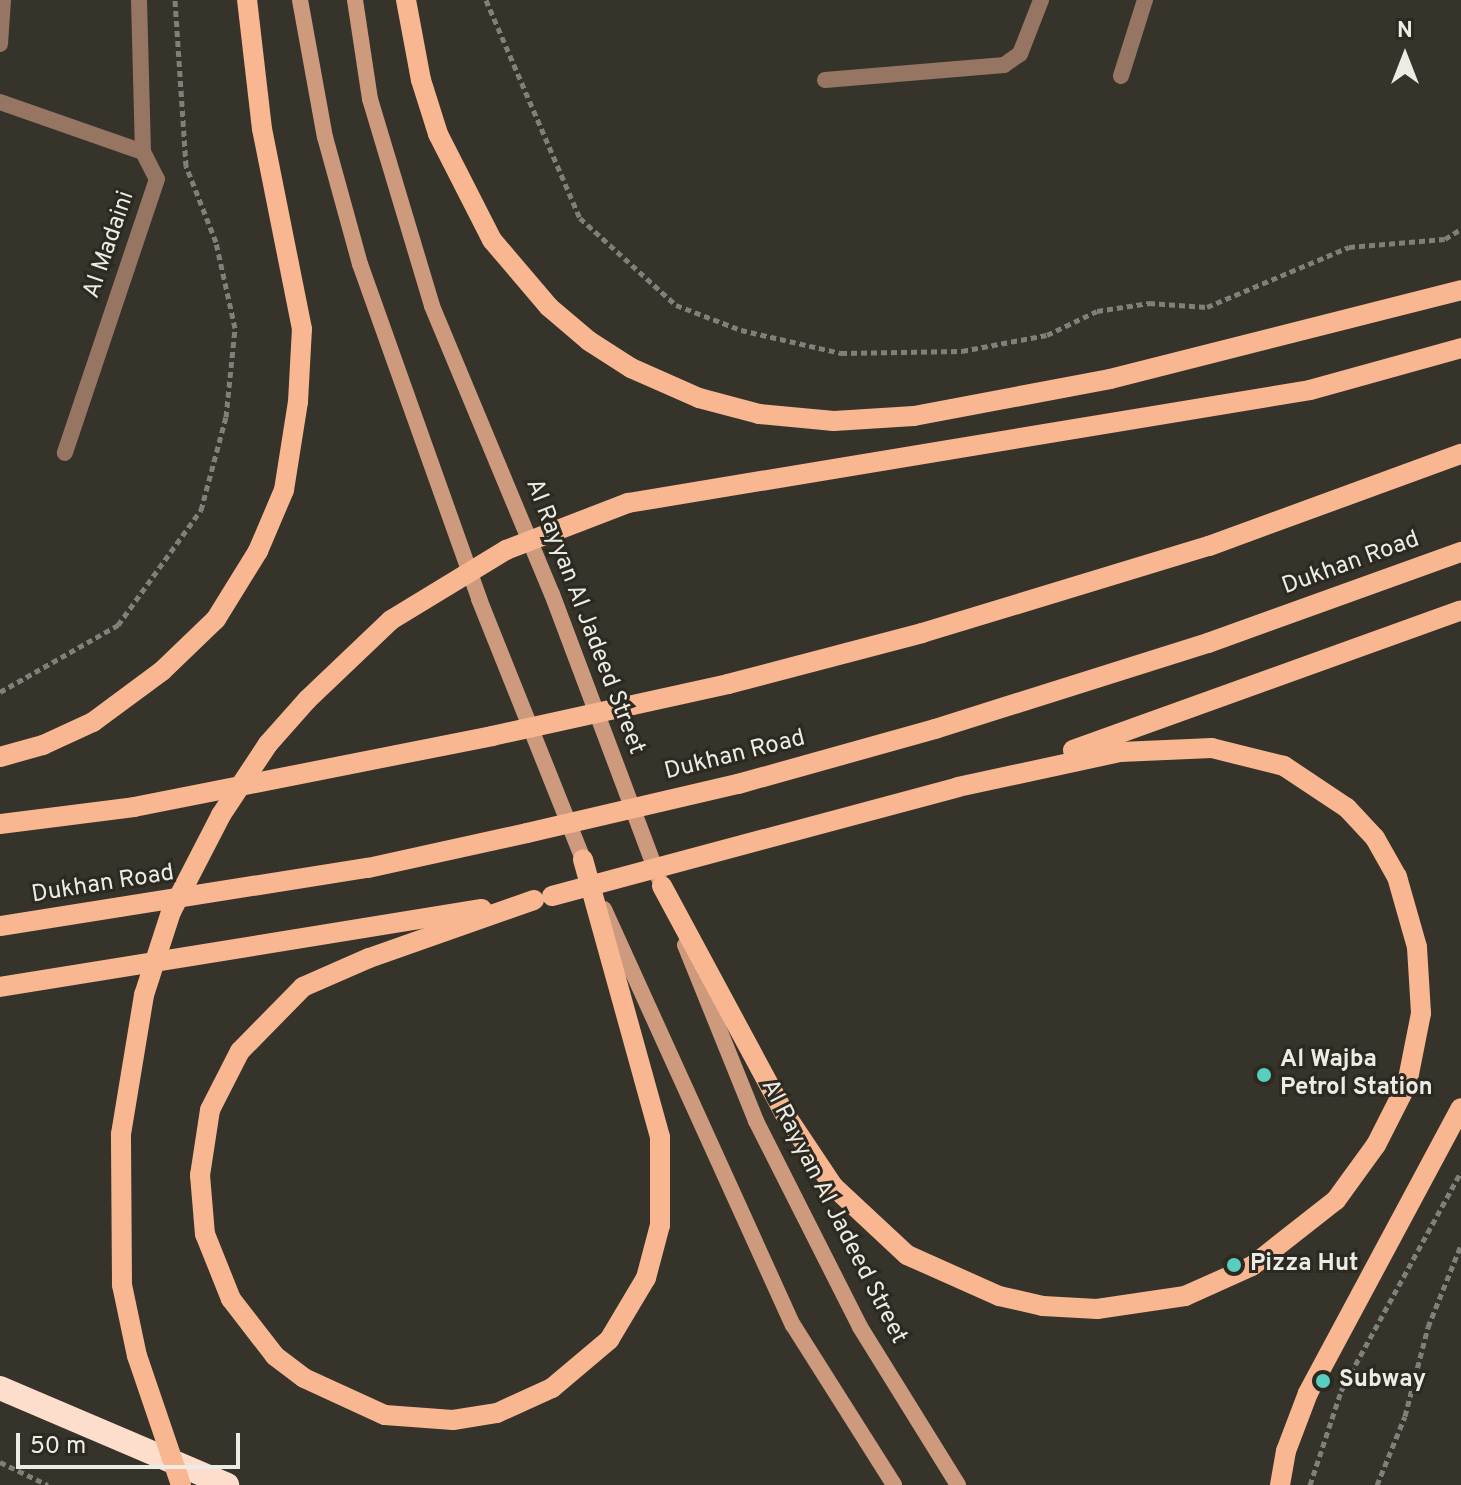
<!DOCTYPE html>
<style>
body{margin:0}
#map{position:relative;width:1461px;height:1485px;overflow:hidden;background:#36332a;font-family:Overpass,sans-serif}
div>[style]{position:absolute}
.path>*{height:5px;margin-top:-2.5px;transform-origin:0;background:repeating-linear-gradient(90deg,#817f77 0 6px,transparent 0 10px)}
.service>*{height:16px;margin:-8px;padding:0 8px;transform-origin:8px;border-radius:8px;background:#967563}
.minor>*{height:16px;margin:-8px;padding:0 8px;transform-origin:8px;border-radius:8px;background:#967563}
.secondary>*{height:16px;margin:-8px;padding:0 8px;transform-origin:8px;border-radius:8px;background:#cd9a7d}
.primary>*{height:20px;margin:-10px;padding:0 10px;transform-origin:10px;border-radius:10px;background:#f8b790}
.motorway>*{height:24px;margin:-12px;padding:0 12px;transform-origin:12px;border-radius:12px;background:#fdddcb}
.primary-bridge>*{height:20px;margin:-10px;padding:0 10px;transform-origin:10px;border-radius:10px;background:#f8b790}
.dots>*{width:22px;height:22px;translate:-50% -50%;box-sizing:border-box;border:4px solid #2c2921;border-radius:50%}
span{translate:-50% -50%;white-space:nowrap;text-align:center;line-height:1.15;-webkit-text-stroke:6px #2c2921;paint-order:stroke}
.street-label{font-size:24px;color:#edebe5}
.poi-label{font-size:24px;color:#edebe5;font-weight:700}
.left{translate:0 -50%;text-align:left}
.north{position:absolute;left:1365px;top:16px;width:80px;height:80px;-webkit-text-stroke:6px #2c2921;paint-order:stroke;rotate:0deg;font-size:22px;font-weight:700;line-height:32px;text-align:center;color:#edebe5}
.north::after{content:'';display:block;margin:auto;width:28px;height:36px;background:#edebe5;clip-path:polygon(50% 0,100% 100%,50% 72%,0 100%)}
.scale{position:absolute;left:16px;top:1433px;width:224px;height:36px;box-sizing:border-box;border:4px solid #edebe5;border-top:0;padding-left:10px;font-size:24px;line-height:28px;white-space:nowrap;color:#edebe5;-webkit-text-stroke:6px #2c2921;paint-order:stroke}
</style>
<div id="map">
<div class="path">
<i style="left:486px;top:0;width:237px;rotate:66.7deg"></i>
<i style="left:580px;top:218px;width:130px;rotate:42.2deg"></i>
<i style="left:676px;top:305px;width:70px;rotate:21deg"></i>
<i style="left:741px;top:330px;width:103px;rotate:13deg"></i>
<i style="left:841px;top:353px;width:121px;rotate:-0.9deg"></i>
<i style="left:962px;top:351px;width:86px;rotate:-10.7deg"></i>
<i style="left:1047px;top:335px;width:55px;rotate:-25.6deg"></i>
<i style="left:1097px;top:311px;width:53px;rotate:-8.7deg"></i>
<i style="left:1149px;top:303px;width:58px;rotate:3.9deg"></i>
<i style="left:1207px;top:307px;width:154px;rotate:-22.9deg"></i>
<i style="left:1349px;top:247px;width:96px;rotate:-4.8deg"></i>
<i style="left:1445px;top:239px;width:19px;rotate:-32deg"></i>
<i style="left:0;top:692px;width:136px;rotate:-29.6deg"></i>
<i style="left:118px;top:625px;width:142px;rotate:-54.2deg"></i>
<i style="left:201px;top:510px;width:96px;rotate:-75deg"></i>
<i style="left:226px;top:417px;width:89px;rotate:-84.2deg"></i>
<i style="left:235px;top:328px;width:88px;rotate:-102.5deg"></i>
<i style="left:216px;top:242px;width:82px;rotate:-111.5deg"></i>
<i style="left:186px;top:166px;width:166px;rotate:-93.8deg"></i>
<i style="left:0;top:1462px;width:53px;rotate:25.6deg"></i>
<i style="left:1310px;top:1485px;width:99px;rotate:-71.7deg"></i>
<i style="left:1341px;top:1391px;width:250px;rotate:-61.3deg"></i>
<i style="left:1377px;top:1485px;width:74px;rotate:-67.9deg"></i>
<i style="left:1405px;top:1416px;width:92px;rotate:-75.5deg"></i>
<i style="left:1428px;top:1327px;width:88px;rotate:-68.1deg"></i>
</div>
<div class="service">
<i style="left:1121px;top:76px;width:80px;rotate:-72.5deg"></i>
<i style="left:825px;top:80px;width:180px;rotate:-4.8deg"></i>
<i style="left:1004px;top:65px;width:19px;rotate:-35deg"></i>
<i style="left:1020px;top:54px;width:58px;rotate:-68.7deg"></i>
</div>
<div class="minor">
<i style="left:139px;top:0;width:152px;rotate:88.5deg"></i>
<i style="left:0;top:44px;width:44px;rotate:-86.1deg"></i>
<i style="left:0;top:102px;width:151px;rotate:19.3deg"></i>
<i style="left:143px;top:152px;width:30px;rotate:63deg"></i>
<i style="left:157px;top:179px;width:289px;rotate:108.6deg"></i>
</div>
<div class="secondary">
<i style="left:300px;top:0;width:139px;rotate:79.7deg"></i>
<i style="left:325px;top:137px;width:132px;rotate:74.6deg"></i>
<i style="left:360px;top:264px;width:356px;rotate:70.4deg"></i>
<i style="left:479px;top:599px;width:291px;rotate:68.2deg"></i>
<i style="left:355px;top:0;width:100px;rotate:81.4deg"></i>
<i style="left:370px;top:99px;width:216px;rotate:73.3deg"></i>
<i style="left:432px;top:306px;width:312px;rotate:67.4deg"></i>
<i style="left:552px;top:594px;width:304px;rotate:69.4deg"></i>
<i style="left:604px;top:909px;width:457px;rotate:65.6deg"></i>
<i style="left:793px;top:1325px;width:189px;rotate:57.7deg"></i>
<i style="left:685px;top:945px;width:190px;rotate:68deg"></i>
<i style="left:756px;top:1121px;width:231px;rotate:63.2deg"></i>
<i style="left:860px;top:1327px;width:186px;rotate:58.2deg"></i>
</div>
<div class="primary">
<i style="left:406px;top:0;width:81px;rotate:79.4deg"></i>
<i style="left:421px;top:80px;width:57px;rotate:72.5deg"></i>
<i style="left:438px;top:134px;width:119px;rotate:63deg"></i>
<i style="left:492px;top:240px;width:88px;rotate:49.6deg"></i>
<i style="left:549px;top:307px;width:52px;rotate:40.4deg"></i>
<i style="left:589px;top:341px;width:50px;rotate:32.7deg"></i>
<i style="left:631px;top:368px;width:74px;rotate:23.8deg"></i>
<i style="left:699px;top:398px;width:62px;rotate:14.9deg"></i>
<i style="left:759px;top:414px;width:75px;rotate:5.3deg"></i>
<i style="left:834px;top:421px;width:80px;rotate:-3.6deg"></i>
<i style="left:914px;top:416px;width:199px;rotate:-10.7deg"></i>
<i style="left:1110px;top:379px;width:362px;rotate:-14.2deg"></i>
<i style="left:922px;top:633px;width:300px;rotate:-16.9deg"></i>
<i style="left:1209px;top:546px;width:268px;rotate:-20.1deg"></i>
<i style="left:935px;top:729px;width:286px;rotate:-17.5deg"></i>
<i style="left:1208px;top:643px;width:269px;rotate:-19.8deg"></i>
<i style="left:1073px;top:750px;width:412px;rotate:-19.8deg"></i>
<i style="left:0;top:757px;width:45px;rotate:-15.6deg"></i>
<i style="left:43px;top:745px;width:55px;rotate:-24.7deg"></i>
<i style="left:93px;top:722px;width:86px;rotate:-36.5deg"></i>
<i style="left:162px;top:671px;width:75px;rotate:-43.9deg"></i>
<i style="left:216px;top:619px;width:80px;rotate:-58.3deg"></i>
<i style="left:258px;top:551px;width:66px;rotate:-66.9deg"></i>
<i style="left:284px;top:490px;width:89px;rotate:-81deg"></i>
<i style="left:298px;top:402px;width:73px;rotate:-86.9deg"></i>
<i style="left:302px;top:329px;width:204px;rotate:-101.3deg"></i>
<i style="left:262px;top:129px;width:130px;rotate:-96.6deg"></i>
<i style="left:0;top:824px;width:135px;rotate:-7.2deg"></i>
<i style="left:134px;top:807px;width:365px;rotate:-11.2deg"></i>
<i style="left:662px;top:886px;width:259px;rotate:61.7deg"></i>
<i style="left:785px;top:1114px;width:87px;rotate:56.3deg"></i>
<i style="left:833px;top:1186px;width:101px;rotate:43deg"></i>
<i style="left:907px;top:1255px;width:101px;rotate:24deg"></i>
<i style="left:999px;top:1296px;width:45px;rotate:12.8deg"></i>
<i style="left:1043px;top:1306px;width:54px;rotate:3.2deg"></i>
<i style="left:1097px;top:1309px;width:89px;rotate:-8.4deg"></i>
<i style="left:1185px;top:1296px;width:73px;rotate:-24.1deg"></i>
<i style="left:1252px;top:1266px;width:107px;rotate:-38.2deg"></i>
<i style="left:1336px;top:1200px;width:68px;rotate:-54deg"></i>
<i style="left:1376px;top:1145px;width:68px;rotate:-63.1deg"></i>
<i style="left:1407px;top:1084px;width:72px;rotate:-78.8deg"></i>
<i style="left:1421px;top:1013px;width:66px;rotate:-93.5deg"></i>
<i style="left:1417px;top:947px;width:73px;rotate:-105.9deg"></i>
<i style="left:1397px;top:877px;width:45px;rotate:-119.4deg"></i>
<i style="left:1375px;top:838px;width:41px;rotate:-133deg"></i>
<i style="left:1347px;top:808px;width:76px;rotate:-146.3deg"></i>
<i style="left:1284px;top:766px;width:74px;rotate:-166deg"></i>
<i style="left:1212px;top:748px;width:92px;rotate:177.5deg"></i>
<i style="left:1120px;top:752px;width:166px;rotate:167.8deg"></i>
<i style="left:534px;top:900px;width:175px;rotate:160.6deg"></i>
<i style="left:369px;top:958px;width:72px;rotate:156.3deg"></i>
<i style="left:303px;top:987px;width:90px;rotate:134.5deg"></i>
<i style="left:240px;top:1051px;width:66px;rotate:117deg"></i>
<i style="left:210px;top:1110px;width:66px;rotate:98.7deg"></i>
<i style="left:200px;top:1175px;width:59px;rotate:85.2deg"></i>
<i style="left:205px;top:1234px;width:70px;rotate:68.2deg"></i>
<i style="left:231px;top:1299px;width:72px;rotate:52.3deg"></i>
<i style="left:275px;top:1356px;width:36px;rotate:37deg"></i>
<i style="left:304px;top:1378px;width:89px;rotate:24.6deg"></i>
<i style="left:385px;top:1415px;width:68px;rotate:4.2deg"></i>
<i style="left:453px;top:1420px;width:45px;rotate:-9deg"></i>
<i style="left:497px;top:1413px;width:60px;rotate:-24.4deg"></i>
<i style="left:552px;top:1388px;width:75px;rotate:-40.1deg"></i>
<i style="left:609px;top:1340px;width:72px;rotate:-59.2deg"></i>
<i style="left:646px;top:1278px;width:55px;rotate:-75.2deg"></i>
<i style="left:660px;top:1225px;width:88px;rotate:-90deg"></i>
<i style="left:660px;top:1137px;width:288px;rotate:-105.5deg"></i>
<i style="left:0;top:926px;width:373px;rotate:-9deg"></i>
<i style="left:368px;top:868px;width:163px;rotate:-12.4deg"></i>
<i style="left:0;top:987px;width:488px;rotate:-9.2deg"></i>
<i style="left:1280px;top:1485px;width:35px;rotate:-80deg"></i>
<i style="left:1286px;top:1451px;width:62px;rotate:-69.2deg"></i>
<i style="left:1308px;top:1393px;width:323px;rotate:-61.8deg"></i>
</div>
<div class="motorway">
<i style="left:0;top:1388px;width:247px;rotate:23.1deg"></i>
</div>
<div class="primary-bridge">
<i style="left:492px;top:736px;width:242px;rotate:-12.4deg"></i>
<i style="left:728px;top:684px;width:201px;rotate:-14.7deg"></i>
<i style="left:527px;top:833px;width:217px;rotate:-13.1deg"></i>
<i style="left:738px;top:784px;width:205px;rotate:-15.6deg"></i>
<i style="left:552px;top:896px;width:420px;rotate:-15deg"></i>
<i style="left:181px;top:1485px;width:136px;rotate:-108.8deg"></i>
<i style="left:137px;top:1356px;width:73px;rotate:-101.9deg"></i>
<i style="left:122px;top:1285px;width:151px;rotate:-90.4deg"></i>
<i style="left:121px;top:1134px;width:141px;rotate:-80.6deg"></i>
<i style="left:144px;top:995px;width:87px;rotate:-72deg"></i>
<i style="left:171px;top:912px;width:109px;rotate:-62.7deg"></i>
<i style="left:221px;top:815px;width:85px;rotate:-56.5deg"></i>
<i style="left:268px;top:744px;width:59px;rotate:-48.4deg"></i>
<i style="left:307px;top:700px;width:116px;rotate:-43.6deg"></i>
<i style="left:391px;top:620px;width:135px;rotate:-31.3deg"></i>
<i style="left:506px;top:550px;width:131px;rotate:-21.1deg"></i>
<i style="left:628px;top:503px;width:691px;rotate:-9.41deg"></i>
<i style="left:1310px;top:390px;width:157px;rotate:-15.5deg"></i>
</div>
<div class="dots">
<i style="left:1264px;top:1075px;background:#58cec1"></i>
<i style="left:1234px;top:1265px;background:#58cec1"></i>
<i style="left:1323px;top:1381px;background:#58cec1"></i>
</div>
<div class="street-label">
<span style="left:110px;top:245px;rotate:-71deg">Al Madaini</span>
<span style="left:1351px;top:564px;rotate:-20deg">Dukhan Road</span>
<span style="left:584px;top:617px;rotate:69deg">Al Rayyan Al Jadeed Street</span>
<span style="left:735px;top:756px;rotate:-14deg">Dukhan Road</span>
<span style="left:103px;top:885px;rotate:-9deg">Dukhan Road</span>
<span style="left:833px;top:1212px;rotate:63deg">Al Rayyan Al Jadeed Street</span>
</div>
<div class="poi-label">
<span class="left" style="left:1280px;top:1075px">Al Wajba<br>Petrol Station</span>
<span class="left" style="left:1250px;top:1265px">Pizza Hut</span>
<span class="left" style="left:1339px;top:1381px">Subway</span>
</div>
<div class="north">N</div>
<div class="scale">50 m</div>
</div>
